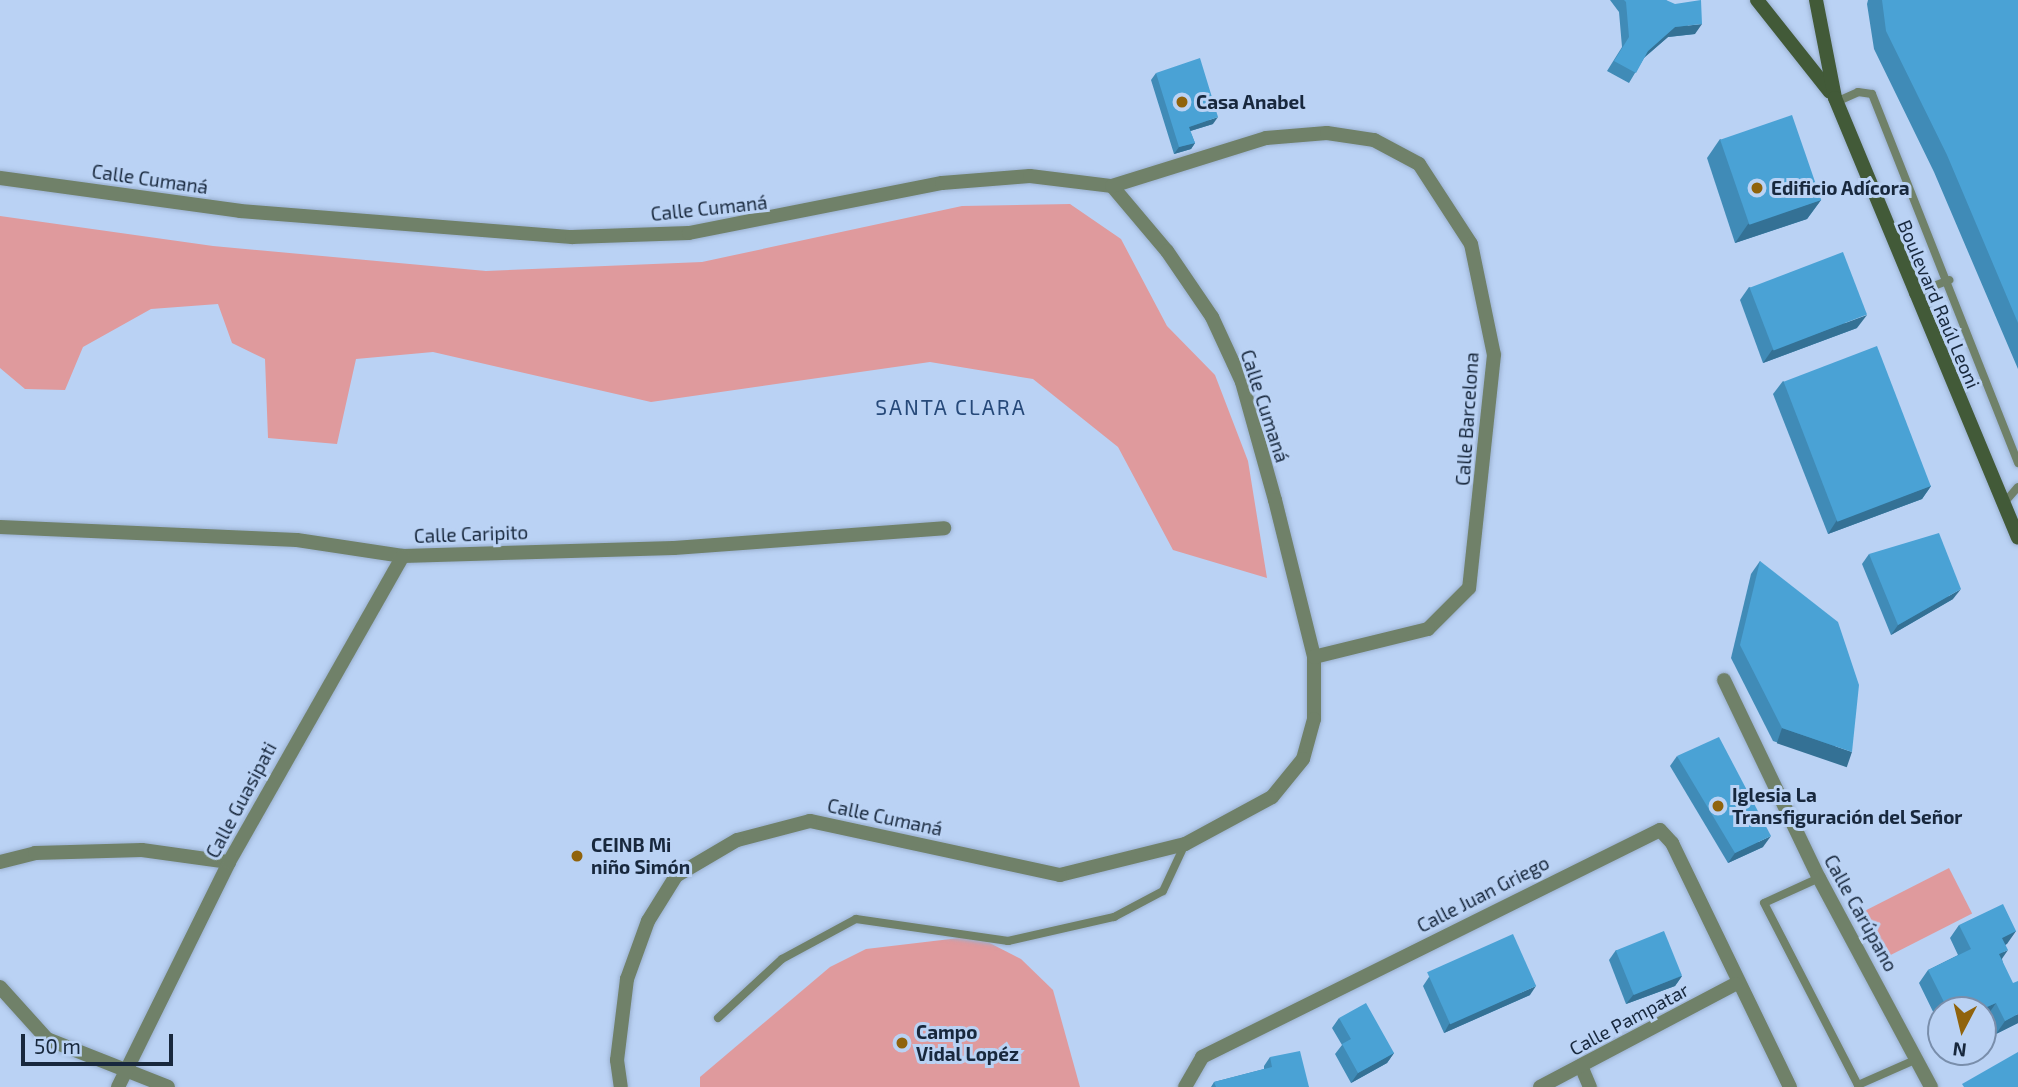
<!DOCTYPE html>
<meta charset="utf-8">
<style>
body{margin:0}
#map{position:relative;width:2018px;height:1087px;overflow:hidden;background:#bad2f4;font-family:"Exo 2",sans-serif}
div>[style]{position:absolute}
.green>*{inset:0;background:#df9a9d;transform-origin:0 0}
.roads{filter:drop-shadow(0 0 2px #9ab0cf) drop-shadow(0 0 2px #9ab0cf)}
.lane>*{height:8px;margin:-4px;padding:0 4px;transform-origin:4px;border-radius:4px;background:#708169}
.street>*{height:14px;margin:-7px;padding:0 7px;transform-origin:7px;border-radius:7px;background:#708169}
.secondary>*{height:14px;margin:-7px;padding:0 7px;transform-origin:7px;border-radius:7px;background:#425a38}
.wall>*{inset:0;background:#408bb7}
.shaded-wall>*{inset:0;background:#347195;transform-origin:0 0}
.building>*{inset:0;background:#4aa2d5;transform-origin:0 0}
.dots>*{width:19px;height:19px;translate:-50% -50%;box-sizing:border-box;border:4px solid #bad2f4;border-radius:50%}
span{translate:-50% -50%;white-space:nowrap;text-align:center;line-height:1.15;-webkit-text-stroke:6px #bad2f4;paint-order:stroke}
.poi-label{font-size:19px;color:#18283d;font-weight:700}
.left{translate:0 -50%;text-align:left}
.street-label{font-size:19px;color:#18283d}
.neighbourhood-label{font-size:21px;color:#264979;letter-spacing:2px}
.north{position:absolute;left:1927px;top:996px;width:70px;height:70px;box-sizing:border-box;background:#bad2f4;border:2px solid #798eab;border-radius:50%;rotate:187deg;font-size:19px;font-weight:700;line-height:28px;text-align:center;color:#18283d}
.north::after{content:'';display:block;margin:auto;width:24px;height:32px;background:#90630c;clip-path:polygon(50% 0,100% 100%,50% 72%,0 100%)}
.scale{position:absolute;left:21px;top:1034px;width:152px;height:32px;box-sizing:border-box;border:4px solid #18283d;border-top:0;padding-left:9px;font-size:21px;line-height:24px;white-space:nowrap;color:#18283d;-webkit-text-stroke:5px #bad2f4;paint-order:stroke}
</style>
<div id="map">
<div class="green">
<i style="clip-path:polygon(1070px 204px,1121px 239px,1167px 326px,1215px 375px,1248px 461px,1267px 578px,1173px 550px,1118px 447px,1033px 379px,930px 362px,651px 402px,433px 352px,356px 359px,337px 444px,268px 438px,265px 359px,232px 343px,218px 304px,151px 309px,83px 347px,65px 390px,25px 389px,0 368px,0 216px,213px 246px,486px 271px,702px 262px,962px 206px)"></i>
<i style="left:1949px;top:868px;width:51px;height:97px;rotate:63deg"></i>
<i style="clip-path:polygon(976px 936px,1021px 959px,1053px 990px,1080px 1087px,700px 1087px,700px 1077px,830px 967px,866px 949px)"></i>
</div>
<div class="roads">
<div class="lane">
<i style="left:1836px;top:102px;width:24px;rotate:-24deg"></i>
<i style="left:1858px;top:92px;width:14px;rotate:8deg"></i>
<i style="left:1872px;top:94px;width:397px;rotate:68.4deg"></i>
<i style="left:1913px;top:294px;width:39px;rotate:-21deg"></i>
<i style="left:2004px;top:503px;width:21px;rotate:-49deg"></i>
<i style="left:1819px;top:878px;width:60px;rotate:155.6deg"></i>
<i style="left:1764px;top:903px;width:205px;rotate:62.7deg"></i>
<i style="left:1858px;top:1085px;width:64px;rotate:-23.8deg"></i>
<i style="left:718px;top:1018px;width:87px;rotate:-42.7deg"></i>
<i style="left:782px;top:959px;width:84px;rotate:-28.4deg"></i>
<i style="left:856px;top:919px;width:154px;rotate:8.2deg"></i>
<i style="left:1008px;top:941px;width:109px;rotate:-12.8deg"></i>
<i style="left:1114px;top:917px;width:55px;rotate:-28deg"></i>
<i style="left:1163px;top:891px;width:52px;rotate:-64.9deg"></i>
</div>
<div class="street">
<i style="left:0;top:178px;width:242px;rotate:7.8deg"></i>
<i style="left:240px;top:211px;width:333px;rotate:4.5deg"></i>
<i style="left:572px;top:237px;width:117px;rotate:-2deg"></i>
<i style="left:689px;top:233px;width:258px;rotate:-11.2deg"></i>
<i style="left:942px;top:183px;width:88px;rotate:-4.5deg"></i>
<i style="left:1030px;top:176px;width:83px;rotate:7deg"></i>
<i style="left:1112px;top:186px;width:85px;rotate:49.8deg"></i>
<i style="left:1167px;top:251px;width:80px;rotate:55.7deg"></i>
<i style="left:1212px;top:317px;width:72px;rotate:65.2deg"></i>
<i style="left:1242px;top:382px;width:123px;rotate:74.4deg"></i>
<i style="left:1275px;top:500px;width:162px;rotate:76deg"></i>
<i style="left:1314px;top:657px;width:62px;rotate:90deg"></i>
<i style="left:1314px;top:719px;width:41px;rotate:105.4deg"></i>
<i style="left:1303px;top:759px;width:49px;rotate:129.2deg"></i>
<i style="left:1272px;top:797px;width:99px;rotate:151.6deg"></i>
<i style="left:1185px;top:844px;width:129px;rotate:166.1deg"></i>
<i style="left:1060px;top:875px;width:256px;rotate:-167.8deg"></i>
<i style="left:810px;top:821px;width:75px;rotate:165.4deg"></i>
<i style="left:737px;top:840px;width:71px;rotate:149.5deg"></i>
<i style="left:676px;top:876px;width:53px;rotate:121.9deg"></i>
<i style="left:648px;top:921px;width:62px;rotate:109.9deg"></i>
<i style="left:627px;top:979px;width:82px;rotate:97deg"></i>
<i style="left:617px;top:1060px;width:27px;rotate:82deg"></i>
<i style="left:1112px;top:186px;width:161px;rotate:-17.3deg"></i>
<i style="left:1266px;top:138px;width:61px;rotate:-4.7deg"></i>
<i style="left:1327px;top:133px;width:48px;rotate:8.5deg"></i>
<i style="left:1374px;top:140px;width:51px;rotate:28.1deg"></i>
<i style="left:1419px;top:164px;width:95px;rotate:57deg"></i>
<i style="left:1471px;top:244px;width:113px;rotate:78.3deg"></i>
<i style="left:1494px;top:355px;width:234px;rotate:96.1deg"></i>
<i style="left:1469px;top:588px;width:58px;rotate:135deg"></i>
<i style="left:1428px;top:629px;width:117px;rotate:166.2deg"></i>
<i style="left:0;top:527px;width:297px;rotate:2.5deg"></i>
<i style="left:297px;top:540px;width:107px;rotate:8.6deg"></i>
<i style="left:403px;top:556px;width:271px;rotate:-1.7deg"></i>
<i style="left:674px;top:548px;width:271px;rotate:-4.2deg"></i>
<i style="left:1724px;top:680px;width:220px;rotate:64.4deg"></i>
<i style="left:1819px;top:878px;width:237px;rotate:61.8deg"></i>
<i style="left:0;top:862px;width:36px;rotate:-14deg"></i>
<i style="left:35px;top:853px;width:107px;rotate:-1.6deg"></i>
<i style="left:142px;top:850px;width:88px;rotate:7.9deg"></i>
<i style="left:0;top:987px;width:70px;rotate:47.9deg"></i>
<i style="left:47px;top:1039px;width:130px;rotate:21.6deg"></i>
<i style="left:1581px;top:1066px;width:23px;rotate:67deg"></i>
<i style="left:118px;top:1087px;width:251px;rotate:-63.7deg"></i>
<i style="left:229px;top:862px;width:352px;rotate:-60.4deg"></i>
<i style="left:1185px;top:1087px;width:34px;rotate:-60deg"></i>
<i style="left:1202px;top:1057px;width:511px;rotate:-26.36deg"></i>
<i style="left:1660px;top:830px;width:18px;rotate:47deg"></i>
<i style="left:1672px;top:843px;width:271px;rotate:64.2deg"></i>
<i style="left:1540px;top:1087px;width:221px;rotate:-27.8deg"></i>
</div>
<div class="secondary">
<i style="left:1757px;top:0;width:117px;rotate:51.6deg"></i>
<i style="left:1816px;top:0;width:100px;rotate:79deg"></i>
<i style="left:1835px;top:98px;width:476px;rotate:67.4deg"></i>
</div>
</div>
<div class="wall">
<i style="clip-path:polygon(1610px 0,1666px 0,1695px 34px,1668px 37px,1644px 58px,1629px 83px,1607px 71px,1622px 47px,1619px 12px)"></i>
<i style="clip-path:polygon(1868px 0,2018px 0,2018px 369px,1934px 172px,1874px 49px,1867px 4px)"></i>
<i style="clip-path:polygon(1156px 73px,1213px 124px,1190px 131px,1195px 143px,1191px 149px,1174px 154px,1151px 80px)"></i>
<i style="clip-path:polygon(1720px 139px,1821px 200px,1807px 219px,1735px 243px,1707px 158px)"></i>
<i style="clip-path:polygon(1749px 287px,1857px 328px,1763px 363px,1740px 300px)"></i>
<i style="clip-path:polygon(1783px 381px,1931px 486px,1922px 499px,1828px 534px,1773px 394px)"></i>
<i style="clip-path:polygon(1869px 554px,1953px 599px,1891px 635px,1862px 564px)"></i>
<i style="clip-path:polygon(1760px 561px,1843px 765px,1773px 741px,1731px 658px,1751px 574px)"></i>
<i style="clip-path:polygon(1677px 756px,1763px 847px,1728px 863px,1670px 766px)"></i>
<i style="clip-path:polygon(1959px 925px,2016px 931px,2005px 945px,2002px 959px,2018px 1023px,1996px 1034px,1987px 1016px,1983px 1018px,1983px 1010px,1941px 1010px,1941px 1028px,1919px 983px,1928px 970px,1958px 955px,1950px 938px)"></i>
<i style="clip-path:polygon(1616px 950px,1682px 976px,1675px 986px,1626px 1004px,1609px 960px)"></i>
<i style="clip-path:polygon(1429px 977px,1530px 995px,1444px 1033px,1423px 986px)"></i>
<i style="clip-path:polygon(1339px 1018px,1394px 1053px,1387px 1063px,1351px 1083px,1335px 1054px,1342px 1045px,1332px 1028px)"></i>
<i style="clip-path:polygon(1270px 1057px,1309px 1087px,1211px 1087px,1214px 1082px,1264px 1069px,1264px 1066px)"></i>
</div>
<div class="shaded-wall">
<i style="clip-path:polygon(1702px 24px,1695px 34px,1668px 37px,1640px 61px,1648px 51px,1675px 27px)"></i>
<i style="clip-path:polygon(1218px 117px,1213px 124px,1184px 133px,1189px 127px)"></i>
<i style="clip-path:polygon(1195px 143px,1191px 149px,1174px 154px,1179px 147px)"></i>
<i style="clip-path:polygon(1821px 200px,1807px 219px,1735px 243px,1748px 224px)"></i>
<i style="clip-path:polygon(1867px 315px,1857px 328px,1763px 363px,1772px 350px)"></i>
<i style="clip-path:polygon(1931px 486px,1922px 499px,1828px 534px,1837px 520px)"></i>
<i style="clip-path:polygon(1961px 589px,1953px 599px,1891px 635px,1898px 625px)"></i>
<i style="left:1782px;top:728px;width:74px;height:16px;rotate:19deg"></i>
<i style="clip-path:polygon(1771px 836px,1763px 847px,1728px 863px,1735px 853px)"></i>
<i style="clip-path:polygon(2016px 931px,2007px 944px,1993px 951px,2002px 938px)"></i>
<i style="clip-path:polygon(2008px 950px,1999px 963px,1999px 954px)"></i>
<i style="clip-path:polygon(1682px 976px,1675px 986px,1626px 1004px,1634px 994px)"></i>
<i style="clip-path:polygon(1536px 986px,1530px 995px,1444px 1033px,1449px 1024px)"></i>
<i style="clip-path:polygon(1996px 1003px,1987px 1016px,1983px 1018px,1983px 1010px,1980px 1010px)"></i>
<i style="clip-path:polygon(2018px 1014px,2018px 1023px,1996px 1034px,2005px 1021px)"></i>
<i style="clip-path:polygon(1394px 1053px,1387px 1063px,1351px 1083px,1358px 1073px)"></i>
</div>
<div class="building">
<i style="clip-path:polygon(1624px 0,1666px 0,1675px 4px,1701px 0,1702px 24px,1675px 27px,1648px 51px,1636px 73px,1614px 61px,1629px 37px,1626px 2px)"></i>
<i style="clip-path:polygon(1882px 0,2018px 0,2018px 323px,1947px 155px,1886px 31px)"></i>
<i style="clip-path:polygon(1200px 58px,1218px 117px,1189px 127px,1195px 143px,1179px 147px,1156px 73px)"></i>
<i style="left:1792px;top:115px;width:90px;height:76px;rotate:71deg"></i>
<i style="left:1843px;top:252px;width:67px;height:100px;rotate:69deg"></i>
<i style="left:1877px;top:346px;width:150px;height:100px;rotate:69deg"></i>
<i style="clip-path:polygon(1939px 533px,1961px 589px,1898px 625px,1869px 554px)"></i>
<i style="clip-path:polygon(1760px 561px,1838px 622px,1859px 685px,1852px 752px,1782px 728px,1740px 645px)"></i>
<i style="clip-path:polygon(1719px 737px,1771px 836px,1735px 853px,1677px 756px)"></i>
<i style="clip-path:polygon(2003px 904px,2016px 931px,2002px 938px,2008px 950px,1999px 954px,2013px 983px,2018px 981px,2018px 1014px,2005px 1021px,1996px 1003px,1980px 1010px,1948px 1010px,1928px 970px,1971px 949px,1959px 925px)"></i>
<i style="left:1664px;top:931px;width:48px;height:52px;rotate:68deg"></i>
<i style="left:1513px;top:934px;width:57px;height:94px;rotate:66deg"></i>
<i style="clip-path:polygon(1366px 1003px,1394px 1053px,1358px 1073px,1342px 1044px,1351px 1039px,1339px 1018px)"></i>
<i style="clip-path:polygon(1300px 1051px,1309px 1087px,1216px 1087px,1214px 1082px,1272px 1067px,1270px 1057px)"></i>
<i style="clip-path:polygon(2018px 1052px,2018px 1087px,1964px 1087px,1962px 1084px)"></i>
</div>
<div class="dots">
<i style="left:1182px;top:102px;background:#90630c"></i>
<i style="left:1757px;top:188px;background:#90630c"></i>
<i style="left:1718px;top:806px;background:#90630c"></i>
<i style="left:577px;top:856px;background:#90630c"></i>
<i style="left:902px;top:1043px;background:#90630c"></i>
</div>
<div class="poi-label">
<span class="left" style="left:1196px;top:102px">Casa Anabel</span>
<span class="left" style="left:1771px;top:188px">Edificio Adícora</span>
<span class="left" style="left:1732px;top:806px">Iglesia La<br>Transfiguración del Señor</span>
<span class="left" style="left:591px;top:856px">CEINB Mi<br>niño Simón</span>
<span class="left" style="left:916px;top:1043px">Campo<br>Vidal Lopéz</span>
</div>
<div class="street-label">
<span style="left:150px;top:179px;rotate:8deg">Calle Cumaná</span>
<span style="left:709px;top:208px;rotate:-6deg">Calle Cumaná</span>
<span style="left:1939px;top:304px;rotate:67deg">Boulevard Raúl Leoni</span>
<span style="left:1265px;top:406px;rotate:72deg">Calle Cumaná</span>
<span style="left:1467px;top:419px;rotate:-86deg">Calle Barcelona</span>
<span style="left:471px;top:534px;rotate:-2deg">Calle Caripito</span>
<span style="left:241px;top:800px;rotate:-62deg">Calle Guasipati</span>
<span style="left:885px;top:817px;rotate:12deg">Calle Cumaná</span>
<span style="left:1483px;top:894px;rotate:-27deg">Calle Juan Griego</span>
<span style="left:1861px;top:913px;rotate:61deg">Calle Carúpano</span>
<span style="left:1629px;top:1019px;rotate:-28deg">Calle Pampatar</span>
</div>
<div class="neighbourhood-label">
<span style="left:951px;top:407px">SANTA CLARA</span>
</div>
<div class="north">N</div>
<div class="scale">50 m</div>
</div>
